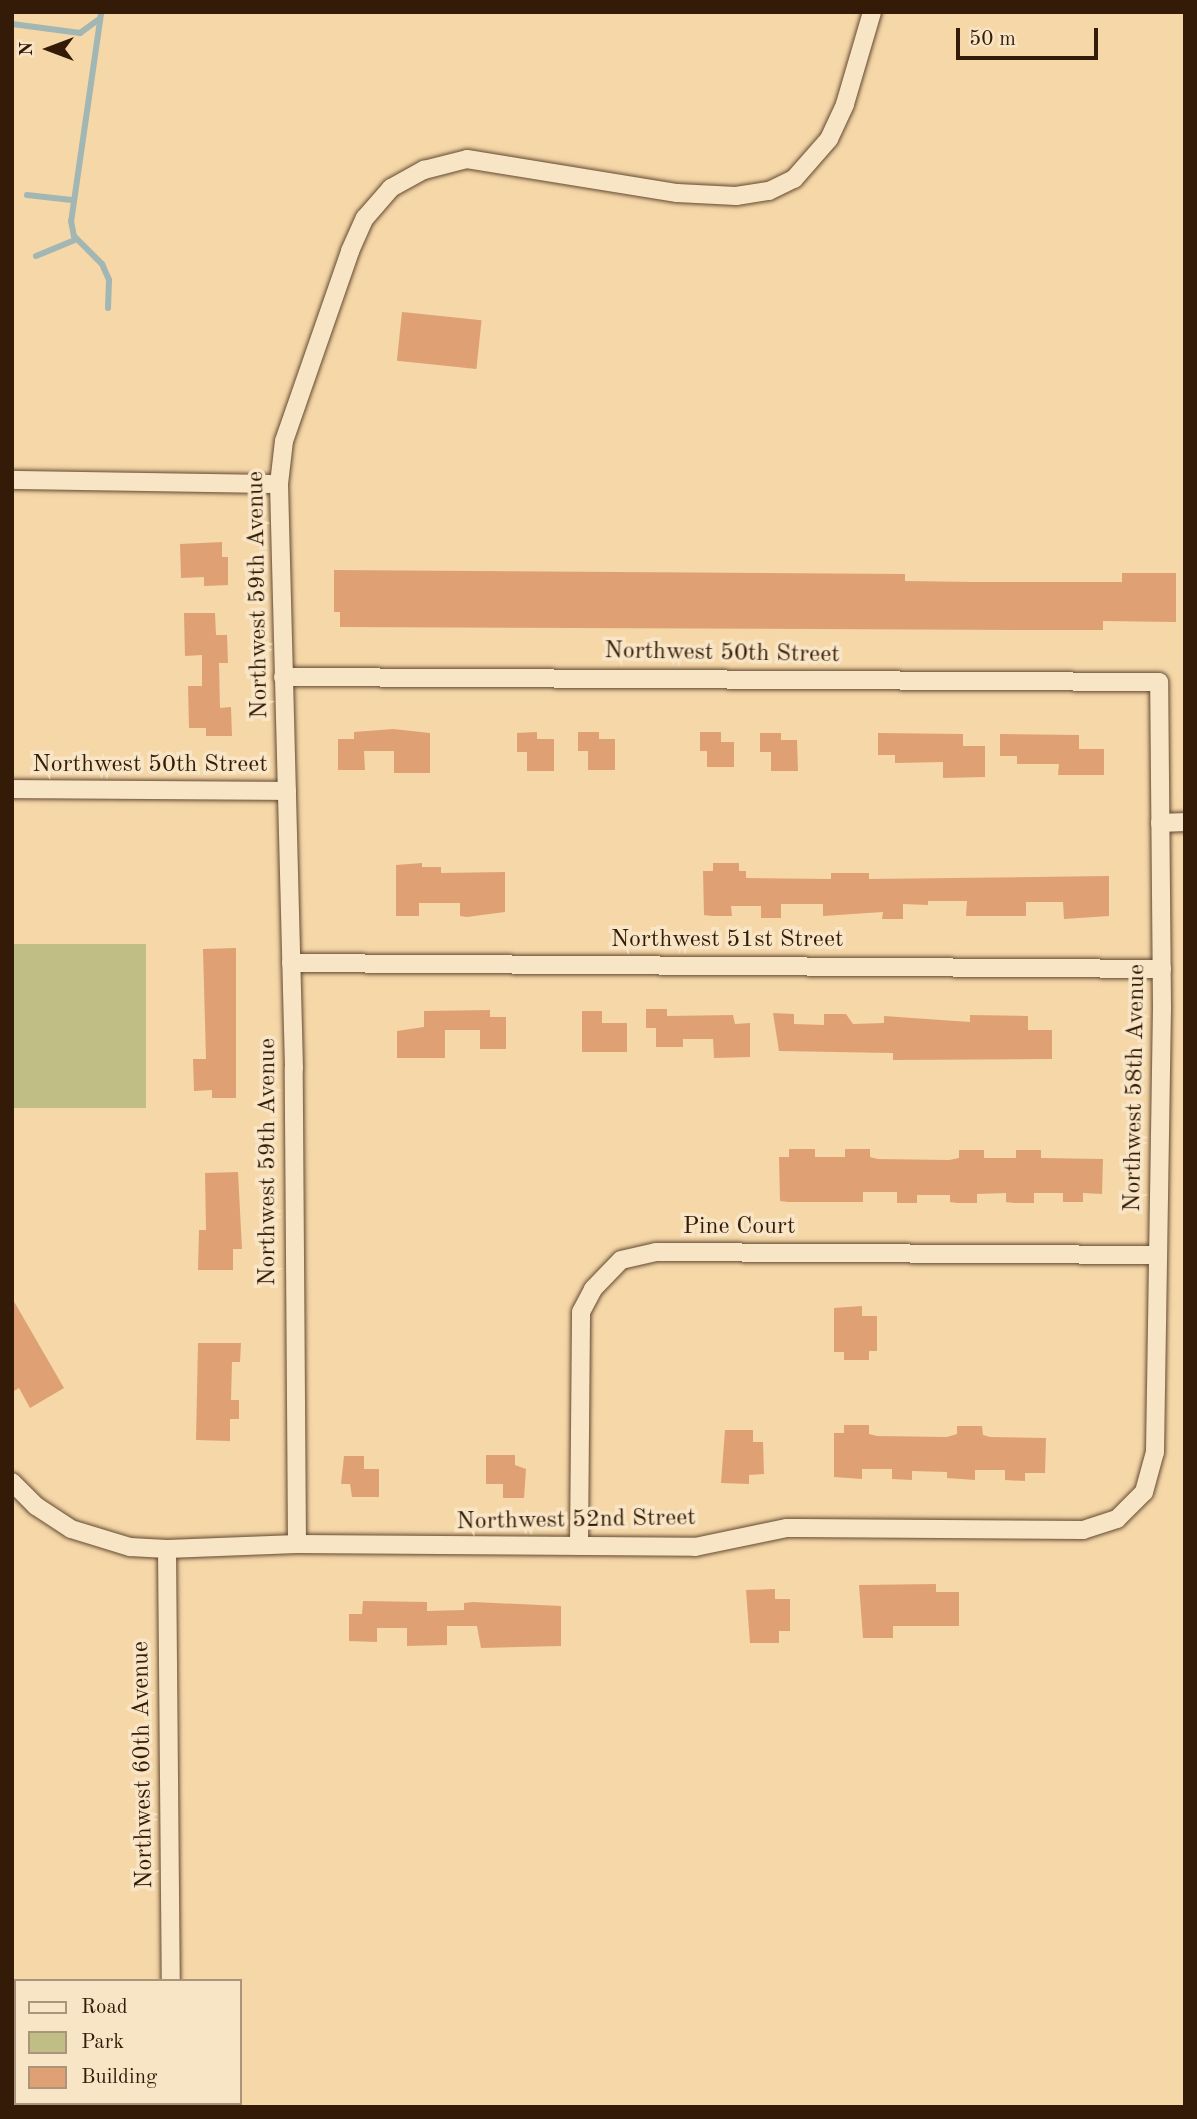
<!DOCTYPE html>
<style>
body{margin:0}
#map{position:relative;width:1197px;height:2119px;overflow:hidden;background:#f5d7a8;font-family:"Old Standard TT",serif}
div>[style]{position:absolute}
.green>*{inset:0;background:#c0bd85;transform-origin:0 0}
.stream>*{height:6px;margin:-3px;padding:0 3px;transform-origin:3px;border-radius:3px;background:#a2b6b4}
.building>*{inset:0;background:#dfa174;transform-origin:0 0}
.roads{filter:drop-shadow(0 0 2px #644a30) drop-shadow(0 0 2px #644a30)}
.street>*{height:18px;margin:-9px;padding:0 9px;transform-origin:9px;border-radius:9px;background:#f8e5c6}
span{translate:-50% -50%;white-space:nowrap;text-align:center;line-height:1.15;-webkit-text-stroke:7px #f8e5c6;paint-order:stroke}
.street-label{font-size:24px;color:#341b08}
.frame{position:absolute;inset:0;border:14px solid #341b08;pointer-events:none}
.legend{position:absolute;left:14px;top:1979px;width:228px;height:126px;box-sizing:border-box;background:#f8e5c6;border:2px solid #aa947a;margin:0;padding:9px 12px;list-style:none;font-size:21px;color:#341b08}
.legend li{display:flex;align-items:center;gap:14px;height:35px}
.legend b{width:35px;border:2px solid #aa947a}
.north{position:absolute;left:14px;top:14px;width:70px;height:70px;-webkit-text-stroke:5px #f8e5c6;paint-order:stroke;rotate:270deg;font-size:19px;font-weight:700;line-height:28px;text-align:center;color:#341b08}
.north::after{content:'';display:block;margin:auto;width:24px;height:32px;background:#341b08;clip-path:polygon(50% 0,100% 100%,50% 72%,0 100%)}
.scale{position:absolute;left:956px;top:28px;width:142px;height:32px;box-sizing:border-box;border:4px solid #341b08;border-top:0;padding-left:9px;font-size:21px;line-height:24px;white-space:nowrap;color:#341b08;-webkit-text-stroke:5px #f8e5c6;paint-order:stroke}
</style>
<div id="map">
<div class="green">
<i style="left:146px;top:944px;width:164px;height:134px;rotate:90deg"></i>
</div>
<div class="stream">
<i style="left:101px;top:14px;width:209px;rotate:98.2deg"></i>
<i style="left:71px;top:221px;width:15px;rotate:79deg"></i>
<i style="left:74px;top:236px;width:40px;rotate:45deg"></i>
<i style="left:102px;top:264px;width:17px;rotate:66deg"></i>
<i style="left:109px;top:280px;width:28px;rotate:92deg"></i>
<i style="left:12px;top:24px;width:69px;rotate:7.5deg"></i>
<i style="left:80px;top:33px;width:24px;rotate:-36deg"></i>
<i style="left:27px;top:195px;width:45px;rotate:6.3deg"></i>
<i style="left:36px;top:256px;width:44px;rotate:-22.5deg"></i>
</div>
<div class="building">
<i style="left:402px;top:312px;width:80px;height:49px;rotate:6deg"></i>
<i style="clip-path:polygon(222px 542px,222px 557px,228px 557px,228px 585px,204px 586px,204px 577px,181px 578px,180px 544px)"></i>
<i style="clip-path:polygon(334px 570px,905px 574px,905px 581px,973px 582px,1122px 582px,1122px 573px,1176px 573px,1176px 622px,1103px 621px,1103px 630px,1038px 630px,340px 627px,340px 612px,334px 612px)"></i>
<i style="clip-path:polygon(184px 613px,215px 613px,216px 635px,227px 635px,228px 663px,219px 663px,220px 708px,231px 707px,232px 736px,206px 736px,206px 728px,189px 728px,188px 686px,202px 686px,202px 655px,185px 656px)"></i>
<i style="clip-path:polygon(393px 729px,430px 733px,430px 773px,394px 773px,394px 751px,364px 751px,365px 770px,338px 770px,338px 739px,354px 739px,354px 732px)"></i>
<i style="clip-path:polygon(537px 732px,537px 739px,554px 739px,554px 771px,527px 771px,527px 752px,517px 752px,517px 733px)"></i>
<i style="clip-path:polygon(578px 732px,599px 732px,599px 739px,615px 739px,615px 770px,588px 770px,588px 751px,578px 751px)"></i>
<i style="clip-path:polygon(700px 732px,721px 732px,721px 742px,734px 742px,734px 767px,707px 767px,707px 751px,700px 751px)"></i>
<i style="clip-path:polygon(760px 733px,781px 733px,781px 740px,797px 740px,798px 771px,771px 771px,771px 752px,760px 752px)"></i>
<i style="clip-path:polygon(878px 733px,963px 734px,963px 746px,985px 746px,985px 777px,943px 778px,943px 762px,895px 763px,895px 755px,878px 755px)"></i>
<i style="clip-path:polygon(1000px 734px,1079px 735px,1079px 749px,1104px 749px,1104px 775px,1058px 775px,1059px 764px,1017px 764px,1017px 756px,1000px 756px)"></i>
<i style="clip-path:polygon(422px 863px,422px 867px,441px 867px,441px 873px,505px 872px,505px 912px,467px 917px,460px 916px,460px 903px,419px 903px,419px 916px,396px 916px,396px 865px)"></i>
<i style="clip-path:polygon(713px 863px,739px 863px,739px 871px,746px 871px,746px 878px,831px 879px,831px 873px,869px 873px,869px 879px,1109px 876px,1109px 916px,1064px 919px,1063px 902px,1026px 902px,1026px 916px,966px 916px,967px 901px,928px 901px,928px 905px,903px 904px,903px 919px,882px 919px,883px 912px,823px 916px,823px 904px,781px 904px,781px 918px,761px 918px,761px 906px,731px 906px,732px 916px,712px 916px,704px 915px,703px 871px,713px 871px)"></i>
<i style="clip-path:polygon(236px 948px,236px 1098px,212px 1098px,212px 1090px,194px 1091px,193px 1059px,206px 1059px,203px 949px)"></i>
<i style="clip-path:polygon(646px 1009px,667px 1009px,667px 1016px,733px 1015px,735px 1024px,750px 1023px,750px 1057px,714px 1058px,713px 1039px,683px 1039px,683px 1047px,656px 1047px,656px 1028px,646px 1028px)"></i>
<i style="clip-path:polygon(490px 1010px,490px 1017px,506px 1017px,506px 1049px,480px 1049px,480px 1030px,445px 1030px,445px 1058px,397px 1058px,397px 1031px,424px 1027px,424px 1011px)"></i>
<i style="clip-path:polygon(582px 1011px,602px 1011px,602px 1023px,627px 1023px,627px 1052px,582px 1052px)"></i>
<i style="clip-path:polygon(773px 1013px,794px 1014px,794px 1024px,824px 1025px,824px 1014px,846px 1014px,853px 1024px,884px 1023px,884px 1016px,970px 1022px,970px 1015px,1028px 1016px,1028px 1030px,1052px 1030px,1052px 1059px,893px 1060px,893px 1053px,779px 1051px)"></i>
<i style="clip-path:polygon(789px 1149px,815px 1149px,815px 1157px,845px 1157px,845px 1149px,870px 1149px,870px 1157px,878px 1159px,949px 1160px,959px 1158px,959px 1150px,984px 1150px,984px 1158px,1016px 1158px,1016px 1150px,1041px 1150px,1041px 1158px,1103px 1159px,1102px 1194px,1083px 1193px,1083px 1202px,1063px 1202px,1063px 1193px,1034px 1193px,1034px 1203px,1014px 1203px,1006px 1202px,1006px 1193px,977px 1194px,977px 1203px,957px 1203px,950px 1202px,950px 1195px,917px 1195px,917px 1203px,897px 1203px,897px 1192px,863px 1192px,863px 1202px,788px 1202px,780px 1201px,779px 1157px,789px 1157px)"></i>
<i style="clip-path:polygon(238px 1172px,242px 1249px,233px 1249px,233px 1270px,198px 1270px,199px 1230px,206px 1230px,205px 1173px)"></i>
<i style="clip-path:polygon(12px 1298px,64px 1388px,30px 1408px,19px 1388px,12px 1392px)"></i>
<i style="clip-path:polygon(862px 1306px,862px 1316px,877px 1316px,877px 1351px,869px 1351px,869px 1360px,844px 1360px,844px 1352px,834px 1352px,834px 1308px)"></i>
<i style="clip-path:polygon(198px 1343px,241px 1343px,240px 1362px,232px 1362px,231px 1400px,239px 1400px,239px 1419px,230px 1419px,230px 1441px,196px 1440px)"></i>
<i style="clip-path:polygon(844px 1425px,869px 1425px,869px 1434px,877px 1436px,947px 1437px,957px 1434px,957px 1426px,982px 1426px,983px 1435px,990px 1437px,1046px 1438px,1045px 1473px,1025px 1473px,1025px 1481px,1005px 1480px,1005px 1470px,975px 1470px,975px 1480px,947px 1478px,947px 1472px,912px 1471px,912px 1480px,892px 1479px,892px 1469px,862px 1469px,862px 1479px,834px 1477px,834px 1433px,844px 1433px)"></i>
<i style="clip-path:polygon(725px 1430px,753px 1430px,753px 1442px,763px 1442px,764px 1474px,749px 1475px,749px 1484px,721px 1483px)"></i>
<i style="clip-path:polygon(486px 1455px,515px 1455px,515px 1465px,526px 1469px,524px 1498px,503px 1498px,503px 1484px,486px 1484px)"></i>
<i style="clip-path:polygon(344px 1456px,364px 1456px,364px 1469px,379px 1469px,379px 1497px,352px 1497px,350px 1484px,341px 1484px)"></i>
<i style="clip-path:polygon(936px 1584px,936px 1592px,959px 1592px,959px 1626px,893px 1626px,893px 1638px,863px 1638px,859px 1585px)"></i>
<i style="clip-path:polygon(775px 1589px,775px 1599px,790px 1599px,790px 1631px,779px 1631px,779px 1643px,750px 1643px,746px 1590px)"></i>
<i style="clip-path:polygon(363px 1601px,427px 1602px,427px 1611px,464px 1610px,464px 1603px,473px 1602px,561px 1606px,561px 1646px,481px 1648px,477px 1626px,447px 1626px,447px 1645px,407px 1646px,407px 1628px,377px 1628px,377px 1642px,349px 1641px,349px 1614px,362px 1614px)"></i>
</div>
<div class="roads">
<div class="street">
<i style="left:12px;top:480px;width:267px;rotate:0.9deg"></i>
<i style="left:12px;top:789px;width:275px;rotate:0.4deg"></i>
<i style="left:1160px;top:823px;width:25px;rotate:-2deg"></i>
<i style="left:291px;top:963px;width:871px;rotate:0.39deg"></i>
<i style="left:12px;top:1482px;width:34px;rotate:45deg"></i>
<i style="left:36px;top:1506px;width:42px;rotate:33.3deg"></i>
<i style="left:71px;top:1529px;width:62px;rotate:17deg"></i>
<i style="left:130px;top:1547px;width:37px;rotate:3deg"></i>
<i style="left:167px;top:1549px;width:130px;rotate:-2.2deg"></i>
<i style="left:297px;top:1544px;width:398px;rotate:0.4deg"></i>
<i style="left:695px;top:1547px;width:94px;rotate:-11.7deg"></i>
<i style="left:787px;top:1528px;width:296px;rotate:0.4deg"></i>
<i style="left:1083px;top:1530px;width:36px;rotate:-18deg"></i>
<i style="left:1117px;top:1519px;width:38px;rotate:-45deg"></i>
<i style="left:1144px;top:1492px;width:41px;rotate:-74.6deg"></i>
<i style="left:1155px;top:1452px;width:444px;rotate:-89.1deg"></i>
<i style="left:1162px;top:1008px;width:326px;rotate:-90.5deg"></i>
<i style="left:1159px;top:682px;width:876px;rotate:-179.67deg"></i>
<i style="left:297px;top:1544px;width:476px;rotate:-90.4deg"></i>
<i style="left:294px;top:1068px;width:584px;rotate:-91.47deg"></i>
<i style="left:279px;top:484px;width:43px;rotate:-83.4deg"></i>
<i style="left:284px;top:441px;width:201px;rotate:-70.8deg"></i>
<i style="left:350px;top:251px;width:36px;rotate:-66deg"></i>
<i style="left:365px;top:218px;width:40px;rotate:-49deg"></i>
<i style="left:391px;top:188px;width:38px;rotate:-29deg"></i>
<i style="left:424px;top:170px;width:44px;rotate:-14.3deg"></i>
<i style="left:467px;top:159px;width:213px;rotate:9.2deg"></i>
<i style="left:677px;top:193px;width:59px;rotate:2.9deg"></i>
<i style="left:736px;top:196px;width:33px;rotate:-9deg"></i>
<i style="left:769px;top:191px;width:28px;rotate:-26deg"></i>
<i style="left:794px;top:179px;width:53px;rotate:-48.8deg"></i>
<i style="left:829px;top:139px;width:38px;rotate:-65deg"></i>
<i style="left:845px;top:104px;width:96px;rotate:-73.6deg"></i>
<i style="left:579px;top:1546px;width:234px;rotate:-89.5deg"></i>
<i style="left:581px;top:1312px;width:26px;rotate:-62deg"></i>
<i style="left:593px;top:1289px;width:40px;rotate:-46deg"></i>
<i style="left:621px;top:1260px;width:36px;rotate:-13deg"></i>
<i style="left:656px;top:1252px;width:502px;rotate:0.34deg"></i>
<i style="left:167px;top:1549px;width:432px;rotate:89.5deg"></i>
<i style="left:173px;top:2103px;width:4px;rotate:76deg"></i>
</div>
</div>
<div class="street-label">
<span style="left:259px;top:595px;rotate:-91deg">Northwest 59th Avenue</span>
<span style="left:722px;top:654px;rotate:1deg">Northwest 50th Street</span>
<span style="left:150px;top:766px">Northwest 50th Street</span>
<span style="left:727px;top:941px">Northwest 51st Street</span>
<span style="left:1136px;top:1088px;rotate:-89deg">Northwest 58th Avenue</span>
<span style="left:269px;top:1162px;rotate:-90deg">Northwest 59th Avenue</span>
<span style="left:739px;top:1228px">Pine Court</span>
<span style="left:576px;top:1521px;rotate:-1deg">Northwest 52nd Street</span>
<span style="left:144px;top:1765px;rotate:-91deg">Northwest 60th Avenue</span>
</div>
<div class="frame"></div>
<ul class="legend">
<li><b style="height:9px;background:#f8e5c6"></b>Road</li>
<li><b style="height:19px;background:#c0bd85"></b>Park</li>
<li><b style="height:19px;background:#dfa174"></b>Building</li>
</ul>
<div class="north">N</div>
<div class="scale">50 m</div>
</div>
